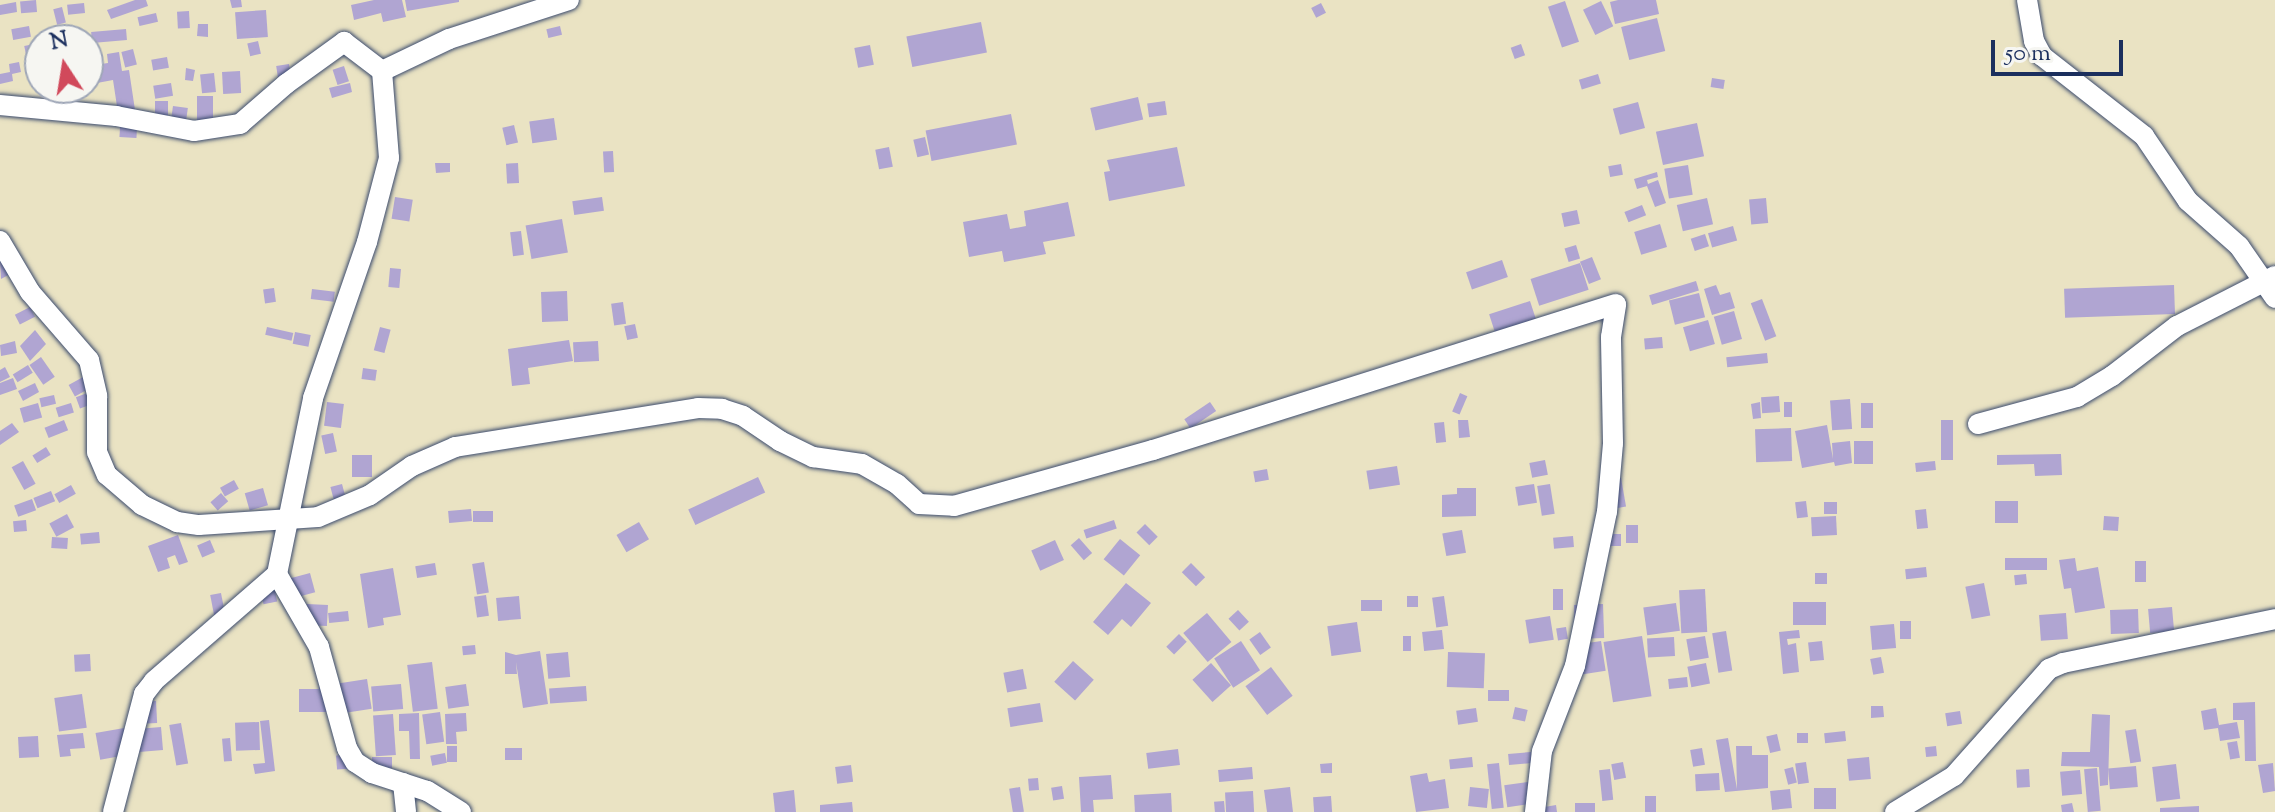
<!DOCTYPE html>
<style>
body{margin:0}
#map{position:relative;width:2275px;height:812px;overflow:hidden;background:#eae3c3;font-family:"Sorts Mill Goudy",serif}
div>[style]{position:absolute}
.building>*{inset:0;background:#b0a5d2;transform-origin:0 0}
.roads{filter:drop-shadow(0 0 2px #3a4a6d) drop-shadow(0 0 2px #3a4a6d)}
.street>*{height:20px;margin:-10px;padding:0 10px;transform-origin:10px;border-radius:10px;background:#fff}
span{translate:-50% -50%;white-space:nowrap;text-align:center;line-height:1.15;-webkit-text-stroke:7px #f6f6f2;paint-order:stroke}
.north{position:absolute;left:24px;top:24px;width:80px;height:80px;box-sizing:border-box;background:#f6f6f2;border:2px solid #9ea6b7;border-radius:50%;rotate:348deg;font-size:22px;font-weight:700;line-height:32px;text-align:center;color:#1b2f5e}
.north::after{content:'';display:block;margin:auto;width:28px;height:36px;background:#d1495b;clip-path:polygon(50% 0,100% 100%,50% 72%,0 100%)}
.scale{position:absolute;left:1991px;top:40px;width:132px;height:36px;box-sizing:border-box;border:4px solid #1b2f5e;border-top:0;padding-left:10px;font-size:24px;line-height:28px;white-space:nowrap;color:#1b2f5e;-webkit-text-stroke:6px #f6f6f2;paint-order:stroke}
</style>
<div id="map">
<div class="building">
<i style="left:36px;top:0;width:12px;height:16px;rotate:85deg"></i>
<i style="clip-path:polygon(135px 0,146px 0,148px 6px,111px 19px,107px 10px)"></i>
<i style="clip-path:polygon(230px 0,241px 0,242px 7px,232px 8px)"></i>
<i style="clip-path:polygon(374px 0,402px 0,406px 17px,383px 22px,381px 13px,354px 20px,351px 5px)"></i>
<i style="clip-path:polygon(405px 0,459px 0,459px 2px,407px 11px)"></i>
<i style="clip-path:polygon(1618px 0,1656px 0,1659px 14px,1615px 24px,1610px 2px)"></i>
<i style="left:1565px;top:1px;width:43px;height:18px;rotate:71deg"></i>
<i style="left:1601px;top:1px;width:28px;height:20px;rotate:64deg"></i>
<i style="clip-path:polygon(16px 2px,17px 12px,0 15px,0 5px)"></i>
<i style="left:84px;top:3px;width:10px;height:17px;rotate:84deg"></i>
<i style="left:1321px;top:3px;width:11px;height:11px;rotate:63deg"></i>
<i style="left:62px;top:7px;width:16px;height:9px;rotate:76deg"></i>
<i style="left:266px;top:10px;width:27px;height:31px;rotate:86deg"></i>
<i style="left:189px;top:11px;width:17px;height:12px;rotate:87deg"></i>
<i style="left:156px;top:13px;width:9px;height:19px;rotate:77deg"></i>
<i style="left:1657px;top:18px;width:34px;height:37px;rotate:76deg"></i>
<i style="left:981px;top:22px;width:31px;height:76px;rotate:79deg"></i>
<i style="clip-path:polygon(198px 24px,208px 24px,208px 37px,197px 36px)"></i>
<i style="left:29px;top:26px;width:11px;height:18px;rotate:80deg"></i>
<i style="left:560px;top:26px;width:9px;height:14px;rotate:77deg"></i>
<i style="left:126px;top:29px;width:11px;height:35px;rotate:85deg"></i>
<i style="left:258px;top:41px;width:13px;height:11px;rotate:77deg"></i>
<i style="left:34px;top:44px;width:19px;height:10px;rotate:78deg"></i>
<i style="left:1521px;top:44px;width:12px;height:11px;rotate:70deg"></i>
<i style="left:870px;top:45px;width:20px;height:16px;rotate:79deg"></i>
<i style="left:133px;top:49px;width:16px;height:12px;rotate:76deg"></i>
<i style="clip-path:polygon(119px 52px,122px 71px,129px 70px,135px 110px,118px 113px,113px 80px,97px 83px,94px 65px,108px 63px,107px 54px)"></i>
<i style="left:167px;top:57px;width:11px;height:16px;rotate:80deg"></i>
<i style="clip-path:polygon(19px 62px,21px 72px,12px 74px,13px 81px,0 84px,0 74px,10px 72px,9px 64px)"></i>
<i style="left:289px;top:64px;width:19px;height:13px;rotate:81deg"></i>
<i style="left:344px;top:66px;width:16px;height:12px;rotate:72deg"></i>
<i style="clip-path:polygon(186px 68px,195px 70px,193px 81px,185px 80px)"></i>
<i style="left:240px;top:71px;width:22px;height:18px;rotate:87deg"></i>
<i style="left:214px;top:73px;width:19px;height:14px;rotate:84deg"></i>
<i style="left:1598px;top:74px;width:10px;height:20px;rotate:73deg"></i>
<i style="left:1712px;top:78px;width:13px;height:9px;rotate:9deg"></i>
<i style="left:171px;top:83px;width:13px;height:18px;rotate:81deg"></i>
<i style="clip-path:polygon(350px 83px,352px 92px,332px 98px,329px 88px)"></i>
<i style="left:58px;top:88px;width:16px;height:8px"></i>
<i style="left:197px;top:96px;width:16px;height:29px"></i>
<i style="left:1138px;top:97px;width:23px;height:49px;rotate:77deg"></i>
<i style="left:155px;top:101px;width:13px;height:15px"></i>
<i style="left:1165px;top:101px;width:14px;height:18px;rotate:82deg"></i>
<i style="left:1638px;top:102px;width:27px;height:26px;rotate:75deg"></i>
<i style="left:173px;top:106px;width:15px;height:14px;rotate:8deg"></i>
<i style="left:1011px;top:114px;width:31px;height:87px;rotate:79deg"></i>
<i style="left:554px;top:118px;width:22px;height:25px;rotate:82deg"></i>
<i style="left:1697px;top:123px;width:34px;height:42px;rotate:78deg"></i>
<i style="left:514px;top:125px;width:18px;height:12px;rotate:77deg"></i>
<i style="left:120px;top:127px;width:17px;height:10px;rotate:3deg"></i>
<i style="left:925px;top:137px;width:18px;height:12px;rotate:77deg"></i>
<i style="left:889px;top:147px;width:20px;height:14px;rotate:79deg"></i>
<i style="clip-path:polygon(1177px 147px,1185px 186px,1109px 201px,1104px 172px,1110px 171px,1107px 160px)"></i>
<i style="left:613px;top:151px;width:21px;height:10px;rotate:87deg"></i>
<i style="clip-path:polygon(435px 163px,450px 163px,450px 172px,436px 173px)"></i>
<i style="left:518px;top:163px;width:20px;height:12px;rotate:87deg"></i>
<i style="left:1621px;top:164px;width:11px;height:13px;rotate:80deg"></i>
<i style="left:1688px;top:165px;width:30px;height:24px;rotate:81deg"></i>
<i style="clip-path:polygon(1657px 172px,1658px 177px,1647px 180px,1648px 184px,1658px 180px,1666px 203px,1655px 207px,1647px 186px,1637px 189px,1634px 179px)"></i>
<i style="left:395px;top:197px;width:18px;height:22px;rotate:9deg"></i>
<i style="left:602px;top:197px;width:14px;height:30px;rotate:82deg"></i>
<i style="left:1707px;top:198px;width:27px;height:31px;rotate:77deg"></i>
<i style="left:1766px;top:198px;width:25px;height:17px;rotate:85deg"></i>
<i style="clip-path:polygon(1068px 202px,1075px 236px,1043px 242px,1046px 254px,1004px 262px,1002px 251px,969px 257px,963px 222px,1007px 214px,1010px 229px,1026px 226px,1024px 211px)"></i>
<i style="left:1642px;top:205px;width:11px;height:19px;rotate:68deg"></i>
<i style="left:1577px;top:210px;width:14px;height:16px;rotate:78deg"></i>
<i style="left:562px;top:219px;width:34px;height:37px;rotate:80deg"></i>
<i style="left:1660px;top:224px;width:24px;height:27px;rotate:73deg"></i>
<i style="left:1733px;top:226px;width:15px;height:26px;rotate:74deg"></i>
<i style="left:521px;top:231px;width:24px;height:11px;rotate:83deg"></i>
<i style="left:1705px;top:234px;width:13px;height:15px;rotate:72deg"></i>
<i style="left:1576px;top:245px;width:14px;height:12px;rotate:73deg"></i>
<i style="left:1592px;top:257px;width:24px;height:13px;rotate:68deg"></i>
<i style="clip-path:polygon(5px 259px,12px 273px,1px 279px,0 261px)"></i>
<i style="left:1502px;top:260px;width:18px;height:38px;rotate:71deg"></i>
<i style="left:1580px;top:263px;width:28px;height:52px;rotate:72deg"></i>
<i style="left:390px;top:268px;width:11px;height:19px;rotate:5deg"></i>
<i style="left:1696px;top:281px;width:10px;height:49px;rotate:73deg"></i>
<i style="clip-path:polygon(1716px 285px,1720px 295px,1730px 292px,1735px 308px,1712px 315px,1704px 289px)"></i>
<i style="left:2174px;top:285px;width:29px;height:110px;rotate:88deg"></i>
<i style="left:274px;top:288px;width:14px;height:11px;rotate:82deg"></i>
<i style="left:312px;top:289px;width:23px;height:10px;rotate:7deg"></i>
<i style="left:567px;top:291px;width:30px;height:26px;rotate:88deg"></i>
<i style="left:1699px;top:293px;width:25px;height:31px;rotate:76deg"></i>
<i style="left:1762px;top:299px;width:40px;height:12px;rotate:69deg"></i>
<i style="left:1530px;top:301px;width:19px;height:43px;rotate:72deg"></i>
<i style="left:623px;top:302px;width:22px;height:12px;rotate:82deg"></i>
<i style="left:30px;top:307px;width:11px;height:17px;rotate:63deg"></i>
<i style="left:1734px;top:311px;width:29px;height:21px;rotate:74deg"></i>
<i style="left:1708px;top:320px;width:25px;height:26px;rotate:74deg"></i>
<i style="left:635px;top:324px;width:14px;height:11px;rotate:78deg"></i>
<i style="left:267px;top:327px;width:27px;height:8px;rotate:13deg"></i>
<i style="left:380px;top:327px;width:11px;height:24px;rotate:15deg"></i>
<i style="clip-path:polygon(35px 330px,46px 344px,30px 361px,20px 346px)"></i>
<i style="left:295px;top:332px;width:16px;height:12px;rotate:11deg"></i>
<i style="left:1662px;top:337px;width:11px;height:18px;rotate:85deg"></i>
<i style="clip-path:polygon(569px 340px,573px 361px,528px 368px,530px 384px,512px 386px,508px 349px)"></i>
<i style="clip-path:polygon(15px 341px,17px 353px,1px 356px,0 345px)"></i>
<i style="left:598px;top:341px;width:20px;height:25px;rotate:87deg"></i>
<i style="left:1767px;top:353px;width:10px;height:41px;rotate:84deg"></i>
<i style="left:41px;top:357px;width:24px;height:14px;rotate:55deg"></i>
<i style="left:28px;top:365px;width:9px;height:18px;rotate:58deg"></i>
<i style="clip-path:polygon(5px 367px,10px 377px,0 382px,0 370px)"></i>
<i style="left:363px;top:368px;width:14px;height:11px;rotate:8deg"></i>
<i style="left:94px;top:371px;width:13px;height:29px;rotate:61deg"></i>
<i style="clip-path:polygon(13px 378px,17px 389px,0 395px,0 383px)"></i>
<i style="clip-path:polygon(35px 383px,39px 392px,23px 401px,18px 391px)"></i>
<i style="left:90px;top:392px;width:12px;height:15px;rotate:70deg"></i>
<i style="left:1460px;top:393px;width:8px;height:20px;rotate:23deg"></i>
<i style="left:54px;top:395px;width:9px;height:15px;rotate:77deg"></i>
<i style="left:1779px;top:396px;width:16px;height:18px;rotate:86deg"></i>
<i style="left:1850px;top:399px;width:30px;height:20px;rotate:86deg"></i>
<i style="left:327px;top:402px;width:17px;height:24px;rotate:7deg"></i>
<i style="left:1210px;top:402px;width:11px;height:31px;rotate:56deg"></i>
<i style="clip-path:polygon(1760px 402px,1761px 418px,1753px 419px,1751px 404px)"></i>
<i style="left:1784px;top:402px;width:8px;height:15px"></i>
<i style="left:38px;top:403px;width:15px;height:19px;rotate:74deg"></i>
<i style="left:71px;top:403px;width:10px;height:16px;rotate:73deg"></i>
<i style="left:1861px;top:403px;width:12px;height:25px"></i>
<i style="left:64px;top:420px;width:11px;height:21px;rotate:68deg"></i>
<i style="clip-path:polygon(1458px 420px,1468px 420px,1470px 437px,1459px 438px)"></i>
<i style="left:1941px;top:420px;width:12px;height:40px"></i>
<i style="left:1444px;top:422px;width:20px;height:10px;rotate:84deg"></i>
<i style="clip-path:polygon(12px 423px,19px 432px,0 445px,0 431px)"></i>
<i style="clip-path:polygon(1827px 425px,1833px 459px,1832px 443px,1850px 441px,1852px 463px,1835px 466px,1834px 462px,1802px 468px,1795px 431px)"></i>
<i style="left:1791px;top:428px;width:33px;height:36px;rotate:88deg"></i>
<i style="left:333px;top:433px;width:19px;height:12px;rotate:78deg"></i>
<i style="left:1854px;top:441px;width:19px;height:23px"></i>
<i style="left:46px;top:447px;width:9px;height:16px;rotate:58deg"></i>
<i style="clip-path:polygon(2061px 454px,2062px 475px,2035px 476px,2034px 464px,1997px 465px,1997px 455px)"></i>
<i style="left:352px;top:455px;width:20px;height:22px"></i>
<i style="left:1545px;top:460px;width:15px;height:16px;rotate:79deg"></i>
<i style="left:23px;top:461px;width:26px;height:13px;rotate:61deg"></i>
<i style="left:1935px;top:461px;width:9px;height:20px;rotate:84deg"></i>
<i style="left:1397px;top:466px;width:19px;height:31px;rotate:81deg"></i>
<i style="left:1267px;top:469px;width:11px;height:14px;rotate:80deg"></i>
<i style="left:758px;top:477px;width:17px;height:77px;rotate:65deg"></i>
<i style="left:1621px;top:478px;width:29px;height:21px;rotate:80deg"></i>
<i style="left:234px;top:480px;width:10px;height:16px;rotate:61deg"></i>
<i style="left:342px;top:484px;width:16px;height:12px;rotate:75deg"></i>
<i style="left:1534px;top:484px;width:19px;height:19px;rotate:81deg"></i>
<i style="left:1550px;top:484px;width:30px;height:13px;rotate:81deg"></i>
<i style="left:71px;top:485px;width:10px;height:19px;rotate:61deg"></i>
<i style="left:263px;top:488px;width:18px;height:19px;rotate:74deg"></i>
<i style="clip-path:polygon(1457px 488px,1476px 488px,1476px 516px,1442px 517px,1442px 495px,1457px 494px)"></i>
<i style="left:51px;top:491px;width:11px;height:19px;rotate:68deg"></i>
<i style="left:221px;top:493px;width:11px;height:14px;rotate:49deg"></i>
<i style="left:32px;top:499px;width:12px;height:19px;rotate:70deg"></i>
<i style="left:1806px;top:501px;width:16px;height:11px;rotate:83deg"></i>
<i style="left:2018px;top:501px;width:22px;height:23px;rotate:90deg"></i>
<i style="left:1824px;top:502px;width:13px;height:12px"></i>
<i style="left:471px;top:509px;width:12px;height:23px;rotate:85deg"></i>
<i style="left:1926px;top:509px;width:19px;height:11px;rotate:84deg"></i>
<i style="left:493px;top:511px;width:11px;height:20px;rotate:90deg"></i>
<i style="left:67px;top:514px;width:15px;height:20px;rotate:62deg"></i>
<i style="left:1836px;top:516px;width:19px;height:25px;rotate:87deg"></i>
<i style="left:2104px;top:516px;width:15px;height:14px;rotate:4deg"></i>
<i style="left:26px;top:520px;width:11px;height:13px;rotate:85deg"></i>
<i style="left:1114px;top:520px;width:9px;height:32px;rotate:72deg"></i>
<i style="left:639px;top:522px;width:20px;height:26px;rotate:60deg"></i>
<i style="left:1145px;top:524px;width:18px;height:12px;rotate:45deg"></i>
<i style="left:1638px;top:525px;width:18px;height:12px;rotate:90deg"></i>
<i style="left:1462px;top:530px;width:23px;height:20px;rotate:80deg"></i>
<i style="left:99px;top:532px;width:11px;height:19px;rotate:85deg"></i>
<i style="left:1610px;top:534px;width:11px;height:12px"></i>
<i style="clip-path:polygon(178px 535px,188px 562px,179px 565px,175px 555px,167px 558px,170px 568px,158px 572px,148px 546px)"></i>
<i style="left:1573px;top:536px;width:11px;height:20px;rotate:85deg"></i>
<i style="left:52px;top:537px;width:16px;height:11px;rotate:4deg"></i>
<i style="left:1079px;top:538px;width:20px;height:11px;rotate:49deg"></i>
<i style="left:1120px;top:539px;width:26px;height:26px;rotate:39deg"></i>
<i style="left:210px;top:540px;width:13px;height:14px;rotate:67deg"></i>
<i style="left:1055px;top:540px;width:22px;height:26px;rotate:66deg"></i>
<i style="left:2047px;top:558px;width:12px;height:42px;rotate:90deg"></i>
<i style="clip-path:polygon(2075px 558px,2077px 571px,2098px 567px,2105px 608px,2075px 613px,2071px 588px,2064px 589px,2059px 560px)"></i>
<i style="left:2135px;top:561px;width:11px;height:21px"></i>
<i style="left:484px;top:562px;width:31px;height:12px;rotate:81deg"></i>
<i style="left:435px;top:563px;width:12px;height:20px;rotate:81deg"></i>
<i style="left:1191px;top:563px;width:20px;height:13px;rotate:45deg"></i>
<i style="left:1926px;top:567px;width:10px;height:21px;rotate:84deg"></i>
<i style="clip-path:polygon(393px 568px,401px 615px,383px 618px,384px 625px,368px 628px,360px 574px)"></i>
<i style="left:310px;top:573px;width:20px;height:24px;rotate:75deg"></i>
<i style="left:1815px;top:573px;width:12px;height:11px"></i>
<i style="left:2026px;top:574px;width:10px;height:12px;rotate:84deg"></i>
<i style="left:272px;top:577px;width:25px;height:14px;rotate:78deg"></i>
<i style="clip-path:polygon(1126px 583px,1151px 603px,1131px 627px,1122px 619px,1108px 635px,1093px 622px)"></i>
<i style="left:1984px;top:583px;width:33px;height:19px;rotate:79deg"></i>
<i style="left:1553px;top:589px;width:10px;height:21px"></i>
<i style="left:1705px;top:589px;width:43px;height:26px;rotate:87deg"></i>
<i style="left:221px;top:593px;width:31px;height:11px;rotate:79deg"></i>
<i style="left:486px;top:595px;width:21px;height:12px;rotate:82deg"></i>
<i style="left:519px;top:596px;width:23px;height:23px;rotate:85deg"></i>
<i style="left:1407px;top:596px;width:11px;height:11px"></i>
<i style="left:1444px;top:596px;width:30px;height:12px;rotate:82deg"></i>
<i style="left:1382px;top:600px;width:11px;height:21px;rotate:90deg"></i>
<i style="left:1793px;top:602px;width:33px;height:23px"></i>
<i style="left:1676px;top:603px;width:28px;height:33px;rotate:82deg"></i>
<i style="left:307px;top:604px;width:21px;height:21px;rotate:3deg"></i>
<i style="left:1603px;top:604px;width:34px;height:29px;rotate:88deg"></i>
<i style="left:2172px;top:607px;width:24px;height:24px;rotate:85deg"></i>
<i style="left:2138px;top:609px;width:24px;height:28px;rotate:88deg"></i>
<i style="left:1238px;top:610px;width:16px;height:13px;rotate:47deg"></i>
<i style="left:348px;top:611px;width:10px;height:20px;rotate:84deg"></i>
<i style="left:1207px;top:613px;width:38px;height:31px;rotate:50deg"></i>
<i style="left:2066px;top:613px;width:26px;height:27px;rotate:86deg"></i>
<i style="left:1550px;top:616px;width:24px;height:25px;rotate:81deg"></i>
<i style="left:1900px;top:621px;width:11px;height:18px"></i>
<i style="left:1357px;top:622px;width:30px;height:30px;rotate:82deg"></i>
<i style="left:1894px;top:624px;width:24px;height:24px;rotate:85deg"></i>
<i style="left:1566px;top:627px;width:12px;height:10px;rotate:81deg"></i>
<i style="left:1442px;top:630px;width:19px;height:20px;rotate:84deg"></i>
<i style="clip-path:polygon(1799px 630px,1800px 638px,1787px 639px,1788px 645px,1796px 643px,1799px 672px,1783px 674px,1779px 632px)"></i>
<i style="left:1726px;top:631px;width:40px;height:14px;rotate:81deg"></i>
<i style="left:1260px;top:632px;width:19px;height:13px;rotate:55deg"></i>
<i style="left:1179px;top:634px;width:11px;height:18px;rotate:45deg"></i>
<i style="left:1403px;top:636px;width:8px;height:15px"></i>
<i style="left:1642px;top:636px;width:61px;height:39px;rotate:81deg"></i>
<i style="left:1705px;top:636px;width:22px;height:19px;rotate:80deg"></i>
<i style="left:1674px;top:637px;width:19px;height:27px;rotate:87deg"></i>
<i style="left:1241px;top:641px;width:35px;height:32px;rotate:57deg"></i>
<i style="left:1601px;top:641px;width:30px;height:31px;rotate:81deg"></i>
<i style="left:1822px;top:641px;width:19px;height:14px;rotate:84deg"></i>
<i style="left:475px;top:645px;width:9px;height:13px;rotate:84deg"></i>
<i style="clip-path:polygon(540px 651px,548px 704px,523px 708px,516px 662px,517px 674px,505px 674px,505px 652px,516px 655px)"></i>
<i style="left:568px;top:652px;width:25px;height:22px;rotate:85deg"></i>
<i style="left:1448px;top:652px;width:37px;height:35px;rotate:2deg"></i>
<i style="left:90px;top:654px;width:17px;height:16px;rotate:87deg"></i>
<i style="left:1881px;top:657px;width:16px;height:11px;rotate:79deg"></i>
<i style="left:1073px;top:661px;width:28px;height:28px;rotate:42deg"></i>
<i style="left:432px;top:662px;width:47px;height:25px;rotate:83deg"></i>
<i style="left:1211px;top:663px;width:30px;height:25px;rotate:48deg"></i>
<i style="left:1706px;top:663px;width:21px;height:19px;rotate:79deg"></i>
<i style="left:1271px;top:667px;width:36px;height:32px;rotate:53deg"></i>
<i style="left:1023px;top:669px;width:20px;height:20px;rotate:79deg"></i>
<i style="left:1687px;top:677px;width:10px;height:19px;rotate:84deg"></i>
<i style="left:367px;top:679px;width:30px;height:31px;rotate:81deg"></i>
<i style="clip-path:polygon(319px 681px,332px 712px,299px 712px,299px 689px,319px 689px)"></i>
<i style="left:401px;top:684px;width:25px;height:30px;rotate:85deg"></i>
<i style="left:466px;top:684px;width:22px;height:21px;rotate:82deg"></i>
<i style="left:586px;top:686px;width:15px;height:37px;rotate:86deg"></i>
<i style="left:1509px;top:690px;width:11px;height:21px;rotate:90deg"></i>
<i style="left:82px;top:694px;width:34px;height:28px;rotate:82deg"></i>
<i style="left:156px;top:701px;width:22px;height:21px;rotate:87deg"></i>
<i style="clip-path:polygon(2255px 702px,2256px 761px,2245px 761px,2244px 720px,2233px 720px,2233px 703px)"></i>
<i style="left:1040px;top:703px;width:19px;height:33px;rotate:81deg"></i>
<i style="clip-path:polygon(1871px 706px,1883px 706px,1884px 717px,1871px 718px)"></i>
<i style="left:1515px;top:707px;width:13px;height:12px;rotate:13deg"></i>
<i style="left:1476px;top:708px;width:14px;height:20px;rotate:82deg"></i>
<i style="clip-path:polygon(2216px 708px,2219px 725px,2237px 722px,2240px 738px,2220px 741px,2218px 728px,2204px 730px,2201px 711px)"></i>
<i style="left:1960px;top:711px;width:13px;height:15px;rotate:81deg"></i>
<i style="left:440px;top:712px;width:30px;height:18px;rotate:82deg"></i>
<i style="clip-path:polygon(419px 713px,420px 759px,410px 759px,409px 731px,399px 731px,399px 714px)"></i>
<i style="clip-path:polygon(466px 713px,467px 731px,456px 732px,457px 744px,446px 744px,445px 714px)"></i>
<i style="left:393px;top:714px;width:41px;height:20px;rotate:86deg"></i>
<i style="clip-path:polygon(2092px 714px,2110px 715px,2108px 785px,2100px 786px,2099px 767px,2061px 766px,2062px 752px,2090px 752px)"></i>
<i style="clip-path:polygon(269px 720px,275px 771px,255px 774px,253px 764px,265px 763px,260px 721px)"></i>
<i style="left:259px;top:722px;width:28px;height:24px;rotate:88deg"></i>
<i style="left:181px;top:723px;width:41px;height:12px;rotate:80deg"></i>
<i style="left:130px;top:727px;width:27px;height:35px;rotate:80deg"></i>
<i style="left:161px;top:727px;width:23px;height:24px;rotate:85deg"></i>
<i style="left:2136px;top:729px;width:33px;height:11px;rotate:81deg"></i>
<i style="left:1845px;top:731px;width:10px;height:21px;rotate:84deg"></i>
<i style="clip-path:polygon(83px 733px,85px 748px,70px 749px,71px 756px,60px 757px,57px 735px)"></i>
<i style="left:1797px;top:733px;width:11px;height:10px"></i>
<i style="left:1777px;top:734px;width:17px;height:11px;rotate:77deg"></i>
<i style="left:38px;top:736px;width:21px;height:20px;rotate:87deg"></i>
<i style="left:230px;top:738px;width:23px;height:8px;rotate:85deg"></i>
<i style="clip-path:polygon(1728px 738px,1737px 789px,1736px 746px,1752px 746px,1752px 755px,1768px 755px,1768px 788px,1725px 792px,1716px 740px)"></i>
<i style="left:2237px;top:741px;width:17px;height:10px;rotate:80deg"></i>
<i style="left:447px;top:746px;width:10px;height:16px"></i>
<i style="left:1936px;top:746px;width:10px;height:11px;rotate:84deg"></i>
<i style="left:522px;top:748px;width:12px;height:17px;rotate:90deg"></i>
<i style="left:1702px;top:748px;width:17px;height:12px;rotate:80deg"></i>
<i style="left:1178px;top:749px;width:16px;height:32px;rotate:83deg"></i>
<i style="left:1531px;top:752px;width:11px;height:23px;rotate:85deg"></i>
<i style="left:445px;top:753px;width:10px;height:15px;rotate:79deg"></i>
<i style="left:357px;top:754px;width:14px;height:21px;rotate:86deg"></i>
<i style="left:392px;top:757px;width:11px;height:20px;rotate:90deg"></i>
<i style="left:1472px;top:757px;width:10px;height:23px;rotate:84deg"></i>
<i style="left:1869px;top:757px;width:22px;height:22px;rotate:85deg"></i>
<i style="left:1623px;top:762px;width:16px;height:12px;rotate:79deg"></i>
<i style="left:1806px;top:762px;width:21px;height:11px;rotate:82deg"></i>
<i style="clip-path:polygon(1332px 763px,1332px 773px,1321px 773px,1320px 764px)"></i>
<i style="left:1499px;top:763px;width:45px;height:12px;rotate:84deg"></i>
<i style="clip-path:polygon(2273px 763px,2275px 791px,2263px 793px,2258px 765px)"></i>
<i style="left:2176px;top:764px;width:35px;height:24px;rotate:83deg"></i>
<i style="left:851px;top:765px;width:17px;height:16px;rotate:83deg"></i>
<i style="left:2136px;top:766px;width:21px;height:28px;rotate:85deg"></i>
<i style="left:1252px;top:767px;width:12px;height:34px;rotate:85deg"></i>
<i style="left:1793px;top:767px;width:16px;height:9px;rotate:76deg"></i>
<i style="left:2097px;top:768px;width:43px;height:13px;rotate:85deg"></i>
<i style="left:1610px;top:769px;width:31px;height:11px;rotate:84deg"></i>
<i style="left:2029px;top:769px;width:18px;height:13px;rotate:87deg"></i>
<i style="left:2080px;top:770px;width:24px;height:20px;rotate:85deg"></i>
<i style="clip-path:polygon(1427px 773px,1429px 782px,1445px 779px,1449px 808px,1416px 812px,1410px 776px)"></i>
<i style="left:1719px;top:773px;width:17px;height:24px;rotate:87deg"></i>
<i style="clip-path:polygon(1111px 775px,1113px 799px,1093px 800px,1094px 812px,1081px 812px,1079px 777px)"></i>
<i style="left:1038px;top:778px;width:12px;height:10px;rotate:85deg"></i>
<i style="left:1528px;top:782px;width:22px;height:24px;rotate:82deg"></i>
<i style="left:1062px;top:786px;width:13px;height:11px;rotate:81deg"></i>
<i style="left:1020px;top:787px;width:25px;height:11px;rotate:81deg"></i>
<i style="clip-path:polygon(1290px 787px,1293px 812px,1267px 812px,1264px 790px)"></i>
<i style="left:1470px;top:787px;width:19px;height:19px;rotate:6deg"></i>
<i style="left:1814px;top:788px;width:22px;height:21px"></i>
<i style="left:1790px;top:789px;width:19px;height:20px;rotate:84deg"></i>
<i style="clip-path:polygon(794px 790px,796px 812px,775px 812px,773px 793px)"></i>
<i style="left:1253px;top:791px;width:21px;height:28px;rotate:87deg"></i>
<i style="left:1171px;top:793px;width:19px;height:37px;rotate:87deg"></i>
<i style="left:1331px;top:796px;width:16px;height:18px;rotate:86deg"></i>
<i style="left:1645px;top:796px;width:11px;height:16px"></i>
<i style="left:1224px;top:801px;width:11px;height:10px;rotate:85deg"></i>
<i style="clip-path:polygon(852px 802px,853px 812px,820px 812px,820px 805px)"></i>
<i style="left:1575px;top:803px;width:20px;height:9px"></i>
<i style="clip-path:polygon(2072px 803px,2074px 812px,2062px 812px,2061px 805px)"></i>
<i style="clip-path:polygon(1556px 805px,1557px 812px,1534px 812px,1533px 809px)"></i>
<i style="clip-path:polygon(2199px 806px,2199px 812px,2160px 812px,2160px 808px)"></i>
</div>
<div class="roads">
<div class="street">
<i style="left:2027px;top:0;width:42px;rotate:80.3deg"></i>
<i style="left:2034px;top:41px;width:17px;rotate:62deg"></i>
<i style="left:2042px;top:56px;width:130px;rotate:38.1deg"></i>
<i style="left:2144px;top:136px;width:78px;rotate:55.9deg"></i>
<i style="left:2188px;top:201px;width:68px;rotate:41.4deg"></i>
<i style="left:2239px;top:246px;width:63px;rotate:55.3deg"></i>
<i style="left:0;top:105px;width:117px;rotate:5.4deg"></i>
<i style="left:116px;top:116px;width:79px;rotate:10.9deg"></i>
<i style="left:194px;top:131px;width:47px;rotate:-8.7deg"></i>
<i style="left:240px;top:124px;width:61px;rotate:-41deg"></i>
<i style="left:286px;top:84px;width:72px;rotate:-35.9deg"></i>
<i style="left:344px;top:42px;width:48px;rotate:37.3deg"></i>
<i style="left:0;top:241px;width:59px;rotate:59.5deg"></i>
<i style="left:30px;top:292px;width:90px;rotate:49.1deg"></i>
<i style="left:89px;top:360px;width:37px;rotate:77deg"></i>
<i style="left:97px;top:396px;width:56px;rotate:90deg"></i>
<i style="left:97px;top:452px;width:25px;rotate:67deg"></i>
<i style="left:107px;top:475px;width:46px;rotate:40.6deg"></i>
<i style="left:142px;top:505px;width:39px;rotate:26deg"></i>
<i style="left:177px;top:522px;width:22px;rotate:8deg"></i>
<i style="left:199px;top:525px;width:119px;rotate:-3.8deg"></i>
<i style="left:318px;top:517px;width:56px;rotate:-22.9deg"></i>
<i style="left:370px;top:495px;width:51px;rotate:-34.6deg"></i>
<i style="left:412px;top:466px;width:47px;rotate:-23.8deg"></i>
<i style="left:455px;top:447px;width:246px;rotate:-9.1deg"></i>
<i style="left:698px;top:408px;width:24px;rotate:2deg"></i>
<i style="left:722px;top:409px;width:22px;rotate:18deg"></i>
<i style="left:743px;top:416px;width:45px;rotate:34deg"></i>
<i style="left:780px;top:441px;width:37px;rotate:26deg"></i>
<i style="left:813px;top:457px;width:49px;rotate:8.1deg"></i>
<i style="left:862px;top:464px;width:40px;rotate:29.7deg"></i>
<i style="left:897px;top:484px;width:30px;rotate:42deg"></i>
<i style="left:919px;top:504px;width:35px;rotate:3deg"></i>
<i style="left:954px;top:506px;width:207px;rotate:-15.7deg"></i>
<i style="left:1153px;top:450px;width:485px;rotate:-17.5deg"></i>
<i style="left:1978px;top:424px;width:103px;rotate:-15.3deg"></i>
<i style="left:2077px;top:397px;width:41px;rotate:-31deg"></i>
<i style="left:2112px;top:376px;width:82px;rotate:-37.6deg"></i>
<i style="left:2177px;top:326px;width:110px;rotate:-27deg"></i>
<i style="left:403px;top:783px;width:29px;rotate:84deg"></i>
<i style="left:113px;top:812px;width:122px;rotate:-75.3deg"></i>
<i style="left:144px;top:694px;width:16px;rotate:-52deg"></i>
<i style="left:154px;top:681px;width:163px;rotate:-41deg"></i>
<i style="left:461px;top:812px;width:40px;rotate:-148deg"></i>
<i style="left:427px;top:791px;width:58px;rotate:-161.9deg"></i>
<i style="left:372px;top:773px;width:20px;rotate:-147deg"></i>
<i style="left:355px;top:762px;width:16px;rotate:-120deg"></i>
<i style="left:347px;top:748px;width:105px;rotate:-105.5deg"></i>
<i style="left:319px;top:647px;width:84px;rotate:-119.9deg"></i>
<i style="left:277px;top:574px;width:180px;rotate:-78.4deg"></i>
<i style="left:313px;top:398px;width:165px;rotate:-70.9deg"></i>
<i style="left:367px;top:242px;width:87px;rotate:-75.3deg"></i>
<i style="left:389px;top:158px;width:87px;rotate:-94.6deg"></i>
<i style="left:382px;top:71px;width:74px;rotate:-25.5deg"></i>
<i style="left:449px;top:39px;width:126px;rotate:-18deg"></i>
<i style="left:1535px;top:812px;width:61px;rotate:-83.5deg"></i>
<i style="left:1542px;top:751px;width:91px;rotate:-68.8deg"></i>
<i style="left:1575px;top:666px;width:157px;rotate:-78.3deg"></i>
<i style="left:1607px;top:512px;width:69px;rotate:-85deg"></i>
<i style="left:1613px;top:443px;width:106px;rotate:-91.1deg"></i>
<i style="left:1611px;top:337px;width:33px;rotate:-81deg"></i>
<i style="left:1895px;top:812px;width:69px;rotate:-31.4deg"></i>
<i style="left:1954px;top:776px;width:143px;rotate:-48.4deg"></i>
<i style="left:2049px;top:669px;width:15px;rotate:-23deg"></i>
<i style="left:2063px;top:663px;width:217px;rotate:-11.7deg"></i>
</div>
</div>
<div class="north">N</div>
<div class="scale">50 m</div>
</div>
